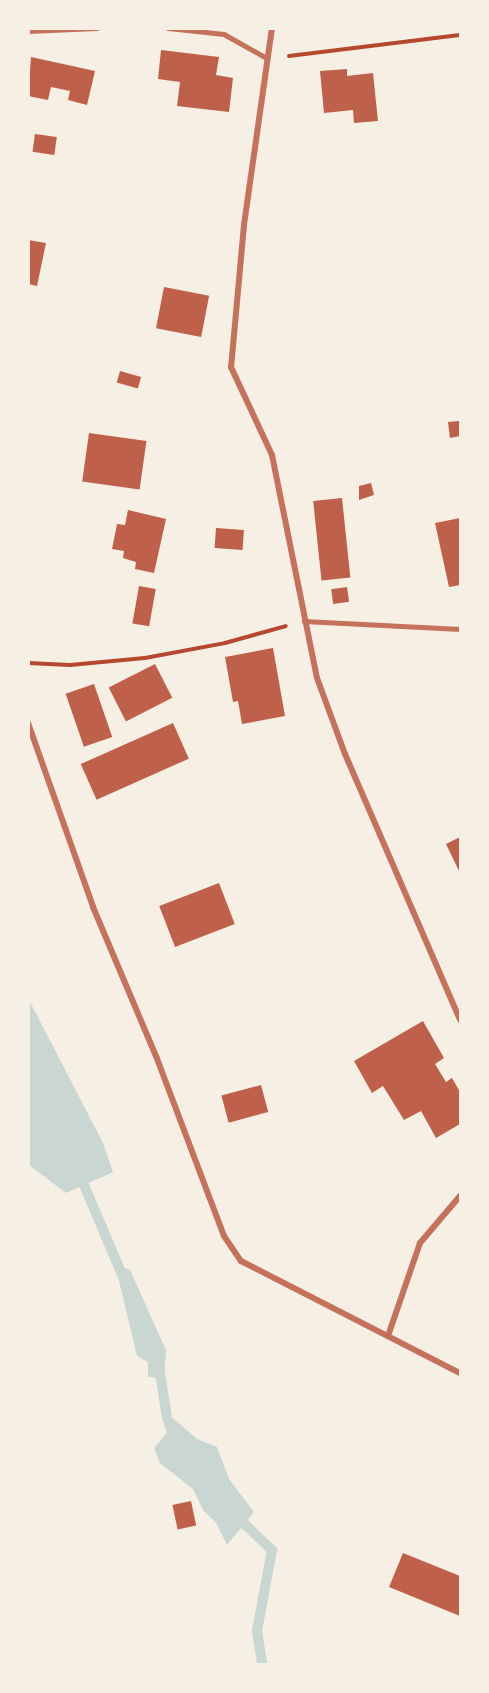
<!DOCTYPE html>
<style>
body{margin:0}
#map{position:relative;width:489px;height:1693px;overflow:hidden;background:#f6efe4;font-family:"PT Sans",sans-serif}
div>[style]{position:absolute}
.water>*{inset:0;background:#c9d6d2}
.stream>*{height:10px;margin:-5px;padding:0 5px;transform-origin:5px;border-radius:5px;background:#c9d6d2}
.building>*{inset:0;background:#bf614a;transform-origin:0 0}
.path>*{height:4px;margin:-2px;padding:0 2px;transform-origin:2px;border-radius:2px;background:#b5482f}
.service>*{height:4.5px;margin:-2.25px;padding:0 2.25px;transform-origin:2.25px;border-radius:2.25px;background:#c5725c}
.minor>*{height:6px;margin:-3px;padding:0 3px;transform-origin:3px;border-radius:3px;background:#c5725c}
span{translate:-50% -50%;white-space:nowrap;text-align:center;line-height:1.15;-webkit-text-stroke:4.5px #f6efe4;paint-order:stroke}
.frame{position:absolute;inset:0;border:30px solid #f6efe4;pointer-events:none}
</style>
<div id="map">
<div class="water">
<i style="clip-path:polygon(28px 998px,103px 1143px,113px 1172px,66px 1193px,29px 1165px)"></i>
<i style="clip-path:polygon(115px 1264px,130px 1270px,166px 1350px,164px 1378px,148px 1377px,148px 1362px,137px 1356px)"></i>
<i style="clip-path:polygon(167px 1403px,168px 1414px,197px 1439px,217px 1447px,229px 1479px,254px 1512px,227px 1545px,216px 1523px,203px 1510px,193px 1489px,160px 1463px,154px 1448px,167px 1433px,162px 1418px)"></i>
</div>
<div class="stream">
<i style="left:79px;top:1173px;width:113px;rotate:67.1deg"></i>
<i style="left:159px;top:1366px;width:53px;rotate:81.3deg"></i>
<i style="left:236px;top:1516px;width:50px;rotate:43.4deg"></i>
<i style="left:272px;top:1550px;width:82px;rotate:100.5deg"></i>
<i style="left:257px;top:1631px;width:33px;rotate:81deg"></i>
</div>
<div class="building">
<i style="clip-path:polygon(161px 50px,219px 57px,216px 75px,233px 78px,229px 112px,177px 106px,180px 82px,158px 79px)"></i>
<i style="clip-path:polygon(31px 57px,95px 71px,87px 105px,68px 100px,70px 91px,51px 87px,48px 100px,28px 96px)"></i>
<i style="clip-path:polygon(347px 69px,347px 76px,373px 73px,378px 121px,354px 123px,353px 110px,324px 113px,320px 71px)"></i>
<i style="left:35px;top:134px;width:22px;height:18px;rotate:8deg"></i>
<i style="clip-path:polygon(28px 240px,46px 243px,37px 286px,28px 284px)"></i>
<i style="left:164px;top:287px;width:46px;height:42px;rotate:11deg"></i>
<i style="left:120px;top:371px;width:22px;height:12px;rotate:16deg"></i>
<i style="clip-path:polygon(459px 421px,460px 436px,450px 438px,448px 422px)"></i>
<i style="left:89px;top:433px;width:58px;height:49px;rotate:8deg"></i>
<i style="clip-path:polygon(371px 483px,374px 495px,359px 500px,359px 486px)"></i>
<i style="left:342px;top:498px;width:80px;height:29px;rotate:84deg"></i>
<i style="clip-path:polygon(128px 510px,166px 519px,154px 573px,135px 569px,136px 562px,123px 558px,124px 551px,112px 549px,117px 524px,125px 525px)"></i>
<i style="clip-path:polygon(460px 518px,460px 585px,449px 587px,435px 523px)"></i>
<i style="left:216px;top:528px;width:28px;height:20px;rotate:4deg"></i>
<i style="left:139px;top:586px;width:17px;height:38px;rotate:10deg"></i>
<i style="left:347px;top:587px;width:15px;height:16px;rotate:82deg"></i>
<i style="clip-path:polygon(273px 648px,285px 716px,242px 724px,238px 701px,233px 702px,225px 657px)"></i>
<i style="left:155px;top:664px;width:38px;height:52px;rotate:63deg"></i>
<i style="left:94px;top:684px;width:56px;height:30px;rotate:71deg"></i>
<i style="left:173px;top:723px;width:39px;height:101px;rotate:66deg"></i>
<i style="clip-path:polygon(460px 837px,460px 873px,446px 844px)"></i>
<i style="left:219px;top:883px;width:44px;height:64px;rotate:69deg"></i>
<i style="clip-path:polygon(423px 1021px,444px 1058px,435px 1064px,446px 1082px,452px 1078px,460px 1092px,460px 1124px,436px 1138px,421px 1111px,404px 1120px,383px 1086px,372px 1093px,354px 1061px)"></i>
<i style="left:261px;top:1085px;width:28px;height:41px;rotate:75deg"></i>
<i style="left:191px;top:1501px;width:25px;height:19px;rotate:78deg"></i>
<i style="clip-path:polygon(403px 1553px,460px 1576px,460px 1616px,389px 1587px)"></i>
</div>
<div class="path">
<i style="left:289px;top:56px;width:172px;rotate:-7deg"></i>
<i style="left:28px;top:663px;width:42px;rotate:2.7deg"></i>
<i style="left:70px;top:665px;width:75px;rotate:-5.3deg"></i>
<i style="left:145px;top:658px;width:81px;rotate:-10.6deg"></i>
<i style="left:225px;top:643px;width:63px;rotate:-15.6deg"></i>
</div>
<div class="service">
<i style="left:168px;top:28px;width:56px;rotate:6.1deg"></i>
<i style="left:224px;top:34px;width:47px;rotate:29.3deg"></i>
<i style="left:28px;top:31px;width:69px;rotate:-2.5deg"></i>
<i style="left:304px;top:621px;width:156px;rotate:2.9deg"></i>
</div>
<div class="minor">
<i style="left:272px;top:28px;width:199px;rotate:98.1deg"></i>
<i style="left:244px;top:225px;width:143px;rotate:95.2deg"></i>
<i style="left:231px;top:367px;width:97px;rotate:65deg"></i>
<i style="left:272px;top:455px;width:227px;rotate:78.6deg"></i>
<i style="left:317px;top:678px;width:81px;rotate:69.8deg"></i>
<i style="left:345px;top:754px;width:290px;rotate:66.6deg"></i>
<i style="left:28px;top:723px;width:195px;rotate:70.5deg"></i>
<i style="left:93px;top:907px;width:162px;rotate:67.1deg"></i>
<i style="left:156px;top:1056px;width:192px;rotate:69.3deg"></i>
<i style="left:224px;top:1236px;width:30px;rotate:56deg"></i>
<i style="left:241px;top:1261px;width:246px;rotate:27.1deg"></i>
<i style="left:389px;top:1333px;width:95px;rotate:-71deg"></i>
<i style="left:420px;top:1243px;width:62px;rotate:-49.6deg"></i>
</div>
<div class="frame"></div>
</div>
